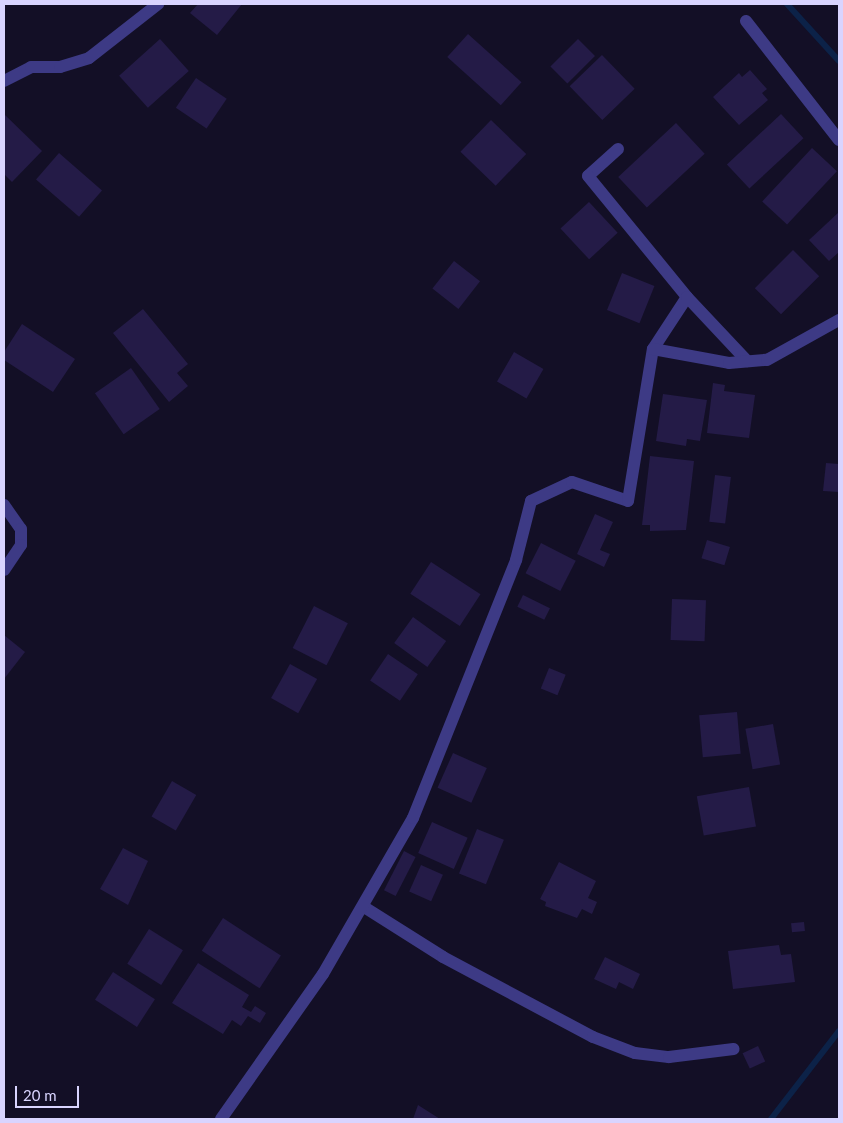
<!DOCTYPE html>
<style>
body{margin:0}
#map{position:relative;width:843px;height:1123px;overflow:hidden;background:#130f26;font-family:Lato,sans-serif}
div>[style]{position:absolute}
.stream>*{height:6px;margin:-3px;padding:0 3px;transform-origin:3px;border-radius:3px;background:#0c2248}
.building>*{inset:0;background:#241b47;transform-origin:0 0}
.minor>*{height:12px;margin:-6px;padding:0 6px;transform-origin:6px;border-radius:6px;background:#3d3a85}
span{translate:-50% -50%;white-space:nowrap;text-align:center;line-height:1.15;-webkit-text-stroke:4px #130f26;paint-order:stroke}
.frame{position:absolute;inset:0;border:5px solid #d9d4ff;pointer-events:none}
.scale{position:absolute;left:15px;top:1086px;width:64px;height:22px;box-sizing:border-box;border:2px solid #d9d4ff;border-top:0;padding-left:6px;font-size:15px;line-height:18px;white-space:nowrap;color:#d9d4ff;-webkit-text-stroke:4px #130f26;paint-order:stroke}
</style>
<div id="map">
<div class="stream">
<i style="left:787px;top:4px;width:77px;rotate:47.6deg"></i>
<i style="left:771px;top:1119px;width:111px;rotate:-52.3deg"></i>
</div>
<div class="building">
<i style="clip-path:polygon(198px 4px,242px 4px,217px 35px,190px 13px)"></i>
<i style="left:468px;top:34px;width:72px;height:31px;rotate:42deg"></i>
<i style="left:160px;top:39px;width:43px;height:55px;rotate:48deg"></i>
<i style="left:578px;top:39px;width:24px;height:39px;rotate:45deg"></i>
<i style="left:602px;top:55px;width:47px;height:45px;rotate:46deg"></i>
<i style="clip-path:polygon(750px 70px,767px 89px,762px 93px,768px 100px,739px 125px,713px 97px,739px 73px,742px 77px)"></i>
<i style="left:196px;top:78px;width:37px;height:36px;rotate:34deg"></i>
<i style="clip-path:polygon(4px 114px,42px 151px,12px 182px,4px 174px)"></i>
<i style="left:781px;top:114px;width:33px;height:74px;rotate:47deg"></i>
<i style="left:491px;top:120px;width:49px;height:44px;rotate:44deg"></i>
<i style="left:676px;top:123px;width:42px;height:79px;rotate:47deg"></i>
<i style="left:812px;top:148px;width:34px;height:73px;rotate:43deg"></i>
<i style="left:59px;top:153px;width:57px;height:35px;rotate:41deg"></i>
<i style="left:589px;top:202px;width:42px;height:39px;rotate:47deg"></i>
<i style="clip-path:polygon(839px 212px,839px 252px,829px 261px,809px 240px)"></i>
<i style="left:793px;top:250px;width:37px;height:54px;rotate:45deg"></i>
<i style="left:454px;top:261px;width:33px;height:35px;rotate:38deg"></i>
<i style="left:622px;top:273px;width:35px;height:40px;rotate:22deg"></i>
<i style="clip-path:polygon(143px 309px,188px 364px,177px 373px,188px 386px,169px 402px,113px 333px)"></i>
<i style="clip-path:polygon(22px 324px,75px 359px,53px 392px,4px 360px,4px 352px)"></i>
<i style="left:514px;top:352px;width:34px;height:34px;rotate:30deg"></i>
<i style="left:131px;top:368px;width:50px;height:44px;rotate:55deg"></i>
<i style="clip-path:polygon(713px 383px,725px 385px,724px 391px,755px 395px,749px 438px,707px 433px)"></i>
<i style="clip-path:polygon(663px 394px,707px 400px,700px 441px,687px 439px,686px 446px,656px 441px)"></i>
<i style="clip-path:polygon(650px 456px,694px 461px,686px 530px,650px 531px,650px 525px,642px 525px)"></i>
<i style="clip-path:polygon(826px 463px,839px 464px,839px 492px,823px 491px)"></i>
<i style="left:715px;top:475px;width:16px;height:47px;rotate:7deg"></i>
<i style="clip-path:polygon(595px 514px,613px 522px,600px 550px,610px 554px,604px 567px,577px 554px)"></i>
<i style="left:707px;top:540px;width:24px;height:19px;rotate:17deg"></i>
<i style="left:541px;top:543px;width:39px;height:34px;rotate:27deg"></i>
<i style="left:431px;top:562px;width:59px;height:38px;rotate:33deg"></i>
<i style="left:523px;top:595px;width:30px;height:13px;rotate:26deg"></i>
<i style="left:672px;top:599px;width:34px;height:41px;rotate:2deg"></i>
<i style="left:314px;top:606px;width:38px;height:47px;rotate:27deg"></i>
<i style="left:413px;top:617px;width:41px;height:32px;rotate:36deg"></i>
<i style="clip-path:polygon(4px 635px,25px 652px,4px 679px)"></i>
<i style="left:388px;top:654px;width:36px;height:32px;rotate:34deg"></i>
<i style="left:290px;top:664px;width:31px;height:39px;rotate:29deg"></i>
<i style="left:549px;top:668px;width:18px;height:22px;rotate:22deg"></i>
<i style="left:737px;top:712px;width:42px;height:38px;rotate:85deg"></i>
<i style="left:773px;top:724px;width:41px;height:28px;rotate:80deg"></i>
<i style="left:453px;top:753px;width:37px;height:38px;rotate:24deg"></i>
<i style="left:172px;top:781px;width:28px;height:41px;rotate:30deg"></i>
<i style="left:749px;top:787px;width:40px;height:53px;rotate:80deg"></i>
<i style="left:432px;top:822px;width:39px;height:34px;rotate:24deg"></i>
<i style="left:477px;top:829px;width:29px;height:48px;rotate:22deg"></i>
<i style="clip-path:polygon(123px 848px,148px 861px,128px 905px,100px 889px)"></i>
<i style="left:404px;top:851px;width:13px;height:44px;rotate:27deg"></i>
<i style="clip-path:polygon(559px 862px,596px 881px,588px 898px,597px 902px,592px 914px,582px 909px,577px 918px,545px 906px,546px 902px,540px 899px)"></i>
<i style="left:421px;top:865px;width:24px;height:29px;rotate:24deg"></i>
<i style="left:223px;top:918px;width:69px;height:39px;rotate:33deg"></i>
<i style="left:804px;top:922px;width:9px;height:13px;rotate:84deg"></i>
<i style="left:149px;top:929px;width:40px;height:41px;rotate:32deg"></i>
<i style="clip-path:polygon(779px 945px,781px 955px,791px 954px,795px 982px,733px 989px,728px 951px)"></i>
<i style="clip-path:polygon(605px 957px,640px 974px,633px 989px,619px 982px,616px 989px,594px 979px)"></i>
<i style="clip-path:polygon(198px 963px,249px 995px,242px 1007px,251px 1012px,255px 1006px,266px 1013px,260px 1023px,248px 1016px,241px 1026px,232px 1020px,223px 1034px,172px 1003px)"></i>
<i style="left:113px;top:972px;width:50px;height:33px;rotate:33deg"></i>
<i style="left:758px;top:1046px;width:17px;height:17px;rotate:65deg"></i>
<i style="clip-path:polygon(418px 1105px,440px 1119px,413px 1119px)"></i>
</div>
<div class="minor">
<i style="left:746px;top:21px;width:151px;rotate:52deg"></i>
<i style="left:4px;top:81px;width:30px;rotate:-27deg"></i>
<i style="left:31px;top:67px;width:29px"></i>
<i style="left:60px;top:67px;width:30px;rotate:-17deg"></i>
<i style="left:89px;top:58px;width:88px;rotate:-38deg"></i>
<i style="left:618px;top:149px;width:40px;rotate:138deg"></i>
<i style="left:588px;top:176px;width:156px;rotate:50.7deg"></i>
<i style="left:653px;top:349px;width:62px;rotate:-56.8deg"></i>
<i style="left:687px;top:297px;width:88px;rotate:46.8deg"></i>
<i style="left:4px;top:505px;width:29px;rotate:55deg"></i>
<i style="left:21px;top:529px;width:16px;rotate:90deg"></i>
<i style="left:21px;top:545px;width:30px;rotate:124deg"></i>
<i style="left:364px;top:907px;width:93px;rotate:32.3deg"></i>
<i style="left:443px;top:957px;width:170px;rotate:28.1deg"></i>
<i style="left:593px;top:1037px;width:45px;rotate:20.9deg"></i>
<i style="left:635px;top:1053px;width:34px;rotate:7deg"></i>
<i style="left:669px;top:1057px;width:65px;rotate:-7deg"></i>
<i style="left:221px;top:1119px;width:177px;rotate:-54.9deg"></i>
<i style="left:323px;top:974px;width:180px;rotate:-60deg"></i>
<i style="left:413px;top:818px;width:278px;rotate:-68.2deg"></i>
<i style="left:516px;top:560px;width:61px;rotate:-75.7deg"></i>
<i style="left:531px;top:501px;width:45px;rotate:-24.9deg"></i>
<i style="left:572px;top:482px;width:59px;rotate:18.7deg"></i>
<i style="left:628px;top:501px;width:154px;rotate:-80.7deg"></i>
<i style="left:653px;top:349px;width:77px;rotate:10.4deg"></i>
<i style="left:729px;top:363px;width:38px;rotate:-5deg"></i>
<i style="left:767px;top:360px;width:82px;rotate:-29.1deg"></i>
</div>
<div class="frame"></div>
<div class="scale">20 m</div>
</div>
